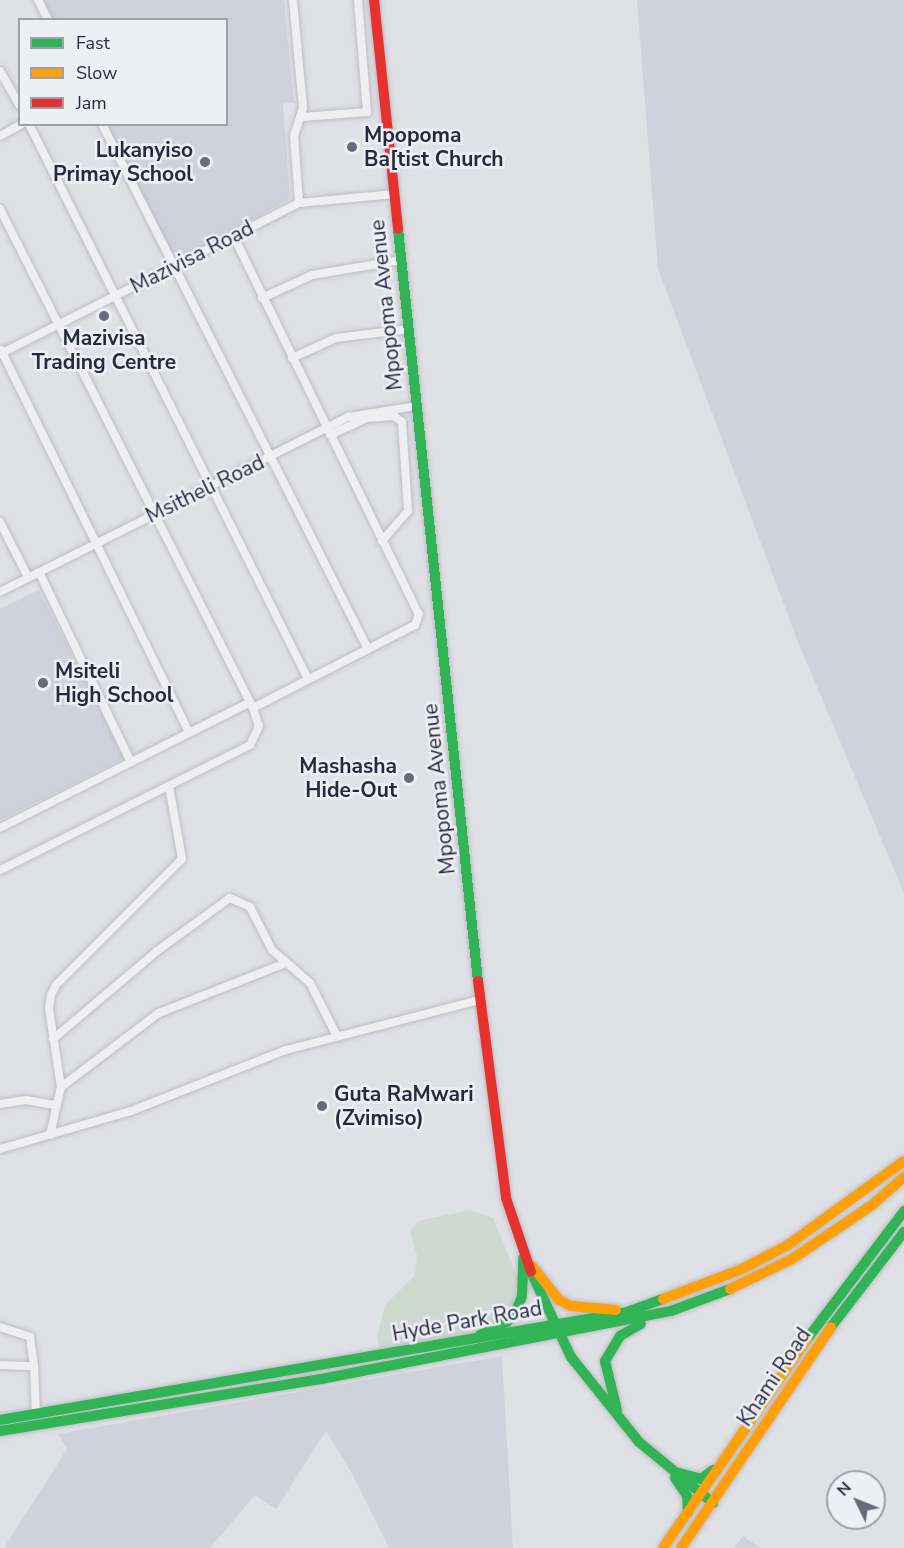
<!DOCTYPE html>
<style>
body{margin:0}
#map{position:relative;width:904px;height:1548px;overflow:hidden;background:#e0e1e6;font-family:"Nunito Sans",sans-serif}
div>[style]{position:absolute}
.built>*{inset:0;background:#d0d2db}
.green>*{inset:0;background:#ced9d1}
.roads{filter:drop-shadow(0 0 2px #bdbec3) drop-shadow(0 0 2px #bdbec3)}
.street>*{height:8px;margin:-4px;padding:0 4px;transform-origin:4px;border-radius:4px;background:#efeff2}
.fast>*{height:10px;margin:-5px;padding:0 5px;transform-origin:5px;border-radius:5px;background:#30b455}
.slow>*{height:10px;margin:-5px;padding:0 5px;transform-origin:5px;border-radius:5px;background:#ff9f0a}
.jam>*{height:10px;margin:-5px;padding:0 5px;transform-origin:5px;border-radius:5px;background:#e5322d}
.dots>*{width:16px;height:16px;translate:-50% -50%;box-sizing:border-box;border:3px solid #edeff5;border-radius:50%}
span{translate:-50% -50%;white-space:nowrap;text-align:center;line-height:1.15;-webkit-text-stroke:5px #edeff5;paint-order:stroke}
.poi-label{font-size:21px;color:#272a3f;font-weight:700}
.left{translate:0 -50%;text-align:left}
.right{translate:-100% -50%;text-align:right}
.street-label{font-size:21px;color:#272a3f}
.legend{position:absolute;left:18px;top:18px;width:210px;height:108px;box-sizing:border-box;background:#edeff5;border:2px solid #9ea0ac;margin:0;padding:8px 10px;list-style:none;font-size:18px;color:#272a3f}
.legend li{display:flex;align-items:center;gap:12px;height:30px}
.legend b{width:30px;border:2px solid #9ea0ac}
.north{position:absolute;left:826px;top:1470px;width:60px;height:60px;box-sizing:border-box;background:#edeff5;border:2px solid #9ea0ac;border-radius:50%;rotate:313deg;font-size:16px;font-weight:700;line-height:24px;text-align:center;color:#272a3f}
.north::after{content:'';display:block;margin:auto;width:21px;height:27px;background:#686a79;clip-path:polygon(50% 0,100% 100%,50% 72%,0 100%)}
</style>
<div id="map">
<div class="built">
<i style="clip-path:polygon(41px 0,284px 0,294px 102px,283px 104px,290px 199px,174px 261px,104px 125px,226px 124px,226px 20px,51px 19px)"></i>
<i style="clip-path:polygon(637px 0,904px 0,904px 893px,798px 642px,658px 269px)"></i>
<i style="clip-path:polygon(39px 590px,124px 758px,0 820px,0 609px)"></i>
<i style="clip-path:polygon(502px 1356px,513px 1548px,389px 1548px,351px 1472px,326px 1431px,276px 1509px,255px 1495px,210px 1548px,4px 1548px,67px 1449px,58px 1434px)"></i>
<i style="clip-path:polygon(743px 1536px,760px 1548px,734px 1548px)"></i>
</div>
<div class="green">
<i style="clip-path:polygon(470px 1210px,493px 1218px,518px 1278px,519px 1294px,514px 1307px,505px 1319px,457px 1339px,381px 1350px,377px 1338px,385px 1305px,415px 1275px,417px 1256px,410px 1231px,418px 1221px)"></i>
</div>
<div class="roads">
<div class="street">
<i style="left:38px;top:0;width:22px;rotate:63deg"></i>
<i style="left:293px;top:0;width:108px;rotate:84.7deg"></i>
<i style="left:303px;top:108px;width:29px;rotate:108deg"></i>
<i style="left:294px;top:136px;width:67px;rotate:85.7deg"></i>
<i style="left:0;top:71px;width:40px;rotate:60.3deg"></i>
<i style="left:302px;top:117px;width:65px;rotate:-4.4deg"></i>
<i style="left:367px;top:112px;width:112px;rotate:-94.6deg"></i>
<i style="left:29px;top:124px;width:619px;rotate:63.31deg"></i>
<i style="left:102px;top:124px;width:589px;rotate:63.13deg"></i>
<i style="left:0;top:136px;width:25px;rotate:-29deg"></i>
<i style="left:0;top:209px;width:559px;rotate:63.11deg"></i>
<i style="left:253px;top:708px;width:19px;rotate:72deg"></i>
<i style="left:259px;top:726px;width:21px;rotate:115deg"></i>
<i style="left:250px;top:745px;width:280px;rotate:153.4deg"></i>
<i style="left:234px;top:237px;width:420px;rotate:63.9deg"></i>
<i style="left:419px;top:614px;width:12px;rotate:110deg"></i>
<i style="left:415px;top:625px;width:182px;rotate:152.9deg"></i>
<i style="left:262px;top:298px;width:55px;rotate:-24.7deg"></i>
<i style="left:312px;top:275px;width:91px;rotate:-9.5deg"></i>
<i style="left:1px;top:350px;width:426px;rotate:63.8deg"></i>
<i style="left:0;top:354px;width:335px;rotate:-26.8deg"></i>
<i style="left:299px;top:203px;width:96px;rotate:-5.4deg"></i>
<i style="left:292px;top:358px;width:48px;rotate:-24.4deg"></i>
<i style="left:336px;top:338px;width:73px;rotate:-7.1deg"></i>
<i style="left:330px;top:435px;width:40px;rotate:-25deg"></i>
<i style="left:366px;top:418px;width:28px;rotate:-4deg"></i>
<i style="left:394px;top:416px;width:10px;rotate:37deg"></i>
<i style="left:402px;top:422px;width:89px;rotate:86.1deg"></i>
<i style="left:408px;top:511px;width:40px;rotate:131deg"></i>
<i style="left:0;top:522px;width:62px;rotate:63deg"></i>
<i style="left:39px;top:572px;width:211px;rotate:64.2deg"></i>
<i style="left:0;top:592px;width:390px;rotate:-26.7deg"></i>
<i style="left:348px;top:417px;width:69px;rotate:-9.2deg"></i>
<i style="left:0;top:828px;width:280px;rotate:-26.7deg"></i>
<i style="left:53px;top:1039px;width:136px;rotate:-40.2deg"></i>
<i style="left:157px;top:951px;width:90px;rotate:-36deg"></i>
<i style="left:230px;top:898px;width:22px;rotate:24deg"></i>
<i style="left:250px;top:907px;width:48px;rotate:62.9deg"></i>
<i style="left:272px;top:950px;width:50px;rotate:41deg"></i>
<i style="left:310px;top:983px;width:59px;rotate:63deg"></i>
<i style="left:61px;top:1087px;width:123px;rotate:-37.1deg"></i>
<i style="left:159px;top:1013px;width:136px;rotate:-21.6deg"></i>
<i style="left:0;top:1104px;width:26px;rotate:-9deg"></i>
<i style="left:26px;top:1100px;width:29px;rotate:10deg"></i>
<i style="left:50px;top:1135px;width:49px;rotate:-77.1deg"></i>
<i style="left:61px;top:1087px;width:79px;rotate:-98.7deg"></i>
<i style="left:49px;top:1009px;width:14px;rotate:-82deg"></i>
<i style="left:51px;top:995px;width:11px;rotate:-63deg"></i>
<i style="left:56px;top:985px;width:178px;rotate:-45deg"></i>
<i style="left:182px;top:859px;width:74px;rotate:-100.1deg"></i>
<i style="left:0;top:1149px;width:136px;rotate:-16.2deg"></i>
<i style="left:131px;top:1111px;width:167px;rotate:-21.5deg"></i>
<i style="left:286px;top:1050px;width:200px;rotate:-14.5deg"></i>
<i style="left:0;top:1327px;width:32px;rotate:18deg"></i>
<i style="left:30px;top:1337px;width:29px;rotate:82deg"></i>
<i style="left:0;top:1365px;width:34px;rotate:2deg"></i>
<i style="left:34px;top:1366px;width:49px;rotate:87.7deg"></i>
</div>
<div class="fast">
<i style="left:398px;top:229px;width:756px;rotate:83.93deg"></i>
<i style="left:531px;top:1272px;width:94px;rotate:64.8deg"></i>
<i style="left:571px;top:1357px;width:109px;rotate:51.3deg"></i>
<i style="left:639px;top:1442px;width:96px;rotate:39.5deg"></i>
<i style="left:831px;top:1327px;width:120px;rotate:-52.5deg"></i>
<i style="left:480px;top:1335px;width:30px;rotate:-26deg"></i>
<i style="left:507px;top:1322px;width:14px;rotate:-51deg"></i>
<i style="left:516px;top:1311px;width:16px;rotate:-68deg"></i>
<i style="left:522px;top:1296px;width:38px;rotate:-88deg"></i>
<i style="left:807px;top:1339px;width:161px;rotate:-52.8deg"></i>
<i style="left:617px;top:1410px;width:50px;rotate:-103.8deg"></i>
<i style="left:605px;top:1361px;width:29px;rotate:-59deg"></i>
<i style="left:620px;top:1336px;width:24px;rotate:-30deg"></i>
<i style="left:0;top:1420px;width:636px;rotate:-9.77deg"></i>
<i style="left:627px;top:1312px;width:38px;rotate:-20deg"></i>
<i style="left:0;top:1431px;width:325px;rotate:-9.2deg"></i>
<i style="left:321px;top:1379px;width:357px;rotate:-11deg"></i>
<i style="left:671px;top:1311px;width:63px;rotate:-20.4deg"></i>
<i style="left:679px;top:1473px;width:23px;rotate:15deg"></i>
<i style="left:701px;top:1479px;width:15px;rotate:-37deg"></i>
<i style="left:675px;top:1478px;width:22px;rotate:56deg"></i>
<i style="left:687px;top:1496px;width:16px;rotate:86deg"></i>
</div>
<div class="slow">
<i style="left:532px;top:1266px;width:43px;rotate:51.5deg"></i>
<i style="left:559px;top:1300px;width:13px;rotate:27deg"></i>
<i style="left:571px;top:1306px;width:45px;rotate:5.1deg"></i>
<i style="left:730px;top:1289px;width:69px;rotate:-25.8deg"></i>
<i style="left:792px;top:1259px;width:97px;rotate:-34deg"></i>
<i style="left:872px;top:1205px;width:43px;rotate:-41.2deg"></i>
<i style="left:663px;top:1299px;width:85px;rotate:-20.8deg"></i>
<i style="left:742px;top:1269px;width:52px;rotate:-27.6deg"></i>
<i style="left:788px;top:1245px;width:143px;rotate:-35.9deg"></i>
<i style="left:663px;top:1548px;width:254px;rotate:-55.4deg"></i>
<i style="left:681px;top:1548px;width:267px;rotate:-55.8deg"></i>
</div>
<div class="jam">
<i style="left:374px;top:0;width:230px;rotate:84deg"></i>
<i style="left:478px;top:981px;width:219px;rotate:82.6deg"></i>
<i style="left:506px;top:1198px;width:78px;rotate:71.3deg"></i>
</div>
</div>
<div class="dots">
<i style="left:352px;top:147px;background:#686a79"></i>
<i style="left:205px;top:162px;background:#686a79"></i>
<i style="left:104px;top:316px;background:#686a79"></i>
<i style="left:43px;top:683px;background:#686a79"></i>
<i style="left:409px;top:778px;background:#686a79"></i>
<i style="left:322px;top:1106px;background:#686a79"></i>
</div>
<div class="poi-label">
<span class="left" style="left:364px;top:147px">Mpopoma<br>Ba[tist Church</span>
<span class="right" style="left:193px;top:162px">Lukanyiso<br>Primay School</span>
<span style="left:104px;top:350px">Mazivisa<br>Trading Centre</span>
<span class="left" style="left:55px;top:683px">Msiteli<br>High School</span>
<span class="right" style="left:397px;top:778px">Mashasha<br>Hide-Out</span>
<span class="left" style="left:334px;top:1106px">Guta RaMwari<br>(Zvimiso)</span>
</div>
<div class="street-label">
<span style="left:192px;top:257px;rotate:-27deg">Mazivisa Road</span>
<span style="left:386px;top:305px;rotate:-96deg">Mpopoma Avenue</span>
<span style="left:205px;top:489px;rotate:-26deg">Msitheli Road</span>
<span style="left:439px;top:789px;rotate:-96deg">Mpopoma Avenue</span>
<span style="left:467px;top:1321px;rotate:-10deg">Hyde Park Road</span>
<span style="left:774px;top:1377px;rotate:-56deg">Khami Road</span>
</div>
<ul class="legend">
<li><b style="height:8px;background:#30b455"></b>Fast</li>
<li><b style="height:8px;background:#ff9f0a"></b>Slow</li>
<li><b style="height:8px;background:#e5322d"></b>Jam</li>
</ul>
<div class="north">N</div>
</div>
